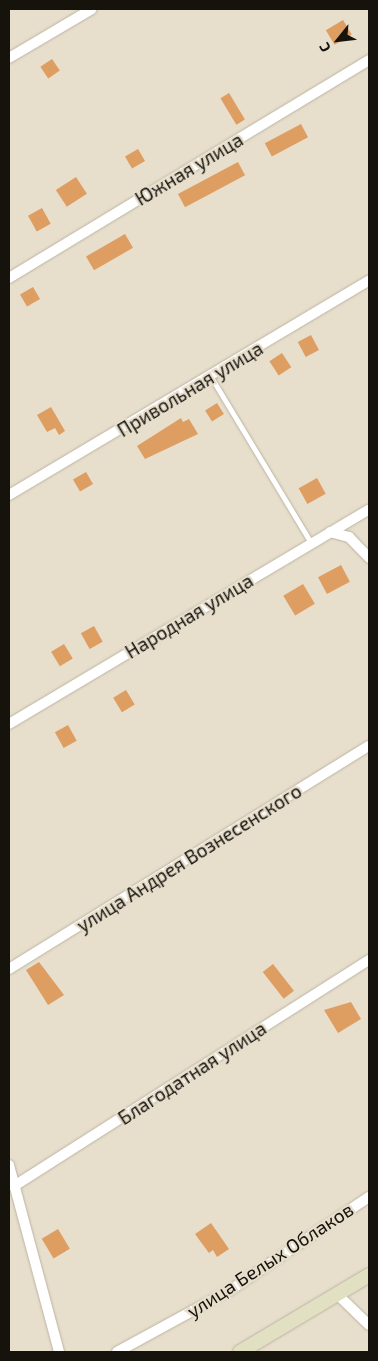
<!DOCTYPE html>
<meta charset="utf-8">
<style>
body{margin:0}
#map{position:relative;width:378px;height:1361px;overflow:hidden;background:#e7decc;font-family:"Exo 2",sans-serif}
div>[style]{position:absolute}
.building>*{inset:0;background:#de9d61;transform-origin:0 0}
.roads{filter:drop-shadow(0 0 1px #bcb4a3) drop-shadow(0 0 1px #bcb4a3)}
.lane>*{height:5px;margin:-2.5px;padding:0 2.5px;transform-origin:2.5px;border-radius:2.5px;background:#fff}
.street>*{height:10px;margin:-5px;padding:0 5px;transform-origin:5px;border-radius:5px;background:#fff}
.secondary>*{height:14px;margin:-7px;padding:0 7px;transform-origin:7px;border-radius:7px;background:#e1e0c2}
span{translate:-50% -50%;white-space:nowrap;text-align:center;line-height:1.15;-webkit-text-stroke:4.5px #e7decc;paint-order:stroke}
.street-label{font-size:19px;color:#16130d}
.frame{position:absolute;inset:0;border:10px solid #16130d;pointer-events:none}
.north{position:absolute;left:313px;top:15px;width:50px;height:50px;-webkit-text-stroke:4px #e7decc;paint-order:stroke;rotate:241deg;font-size:14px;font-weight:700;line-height:20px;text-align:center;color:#16130d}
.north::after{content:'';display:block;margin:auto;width:18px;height:22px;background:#16130d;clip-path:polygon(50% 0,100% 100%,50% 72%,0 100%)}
</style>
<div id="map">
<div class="building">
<i style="left:343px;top:20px;width:17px;height:20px;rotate:59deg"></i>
<i style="left:52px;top:59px;width:14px;height:14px;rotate:56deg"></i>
<i style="left:229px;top:93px;width:31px;height:10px;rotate:59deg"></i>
<i style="left:301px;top:124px;width:15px;height:41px;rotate:62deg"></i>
<i style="left:138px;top:149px;width:14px;height:15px;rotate:60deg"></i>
<i style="left:238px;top:162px;width:15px;height:68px;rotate:62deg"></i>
<i style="left:76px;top:177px;width:20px;height:24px;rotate:57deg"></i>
<i style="left:42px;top:208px;width:18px;height:16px;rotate:61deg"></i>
<i style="left:125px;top:234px;width:16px;height:45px;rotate:60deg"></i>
<i style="left:33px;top:287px;width:14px;height:15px;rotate:60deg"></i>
<i style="left:311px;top:335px;width:17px;height:15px;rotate:62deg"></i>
<i style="left:282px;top:353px;width:17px;height:15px;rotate:57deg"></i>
<i style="left:217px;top:403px;width:13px;height:14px;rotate:58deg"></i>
<i style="clip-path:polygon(51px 407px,65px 431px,59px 435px,55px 428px,47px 432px,37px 415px)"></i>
<i style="clip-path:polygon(181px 418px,183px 422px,189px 419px,198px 434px,145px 459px,137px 446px)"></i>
<i style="left:86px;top:472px;width:14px;height:15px;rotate:60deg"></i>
<i style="left:317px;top:478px;width:18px;height:21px;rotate:61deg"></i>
<i style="left:341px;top:565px;width:19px;height:26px;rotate:62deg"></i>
<i style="left:303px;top:584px;width:23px;height:23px;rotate:59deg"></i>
<i style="left:94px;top:626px;width:18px;height:15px;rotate:61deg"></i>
<i style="left:64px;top:644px;width:17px;height:15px;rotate:59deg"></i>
<i style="left:126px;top:690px;width:17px;height:15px;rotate:59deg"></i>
<i style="left:68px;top:725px;width:18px;height:15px;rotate:61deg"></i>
<i style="clip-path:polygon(39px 962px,64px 995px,48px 1005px,26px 970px)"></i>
<i style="left:273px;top:964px;width:34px;height:13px;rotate:52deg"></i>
<i style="clip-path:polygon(351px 1002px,361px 1019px,338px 1033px,324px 1010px)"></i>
<i style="clip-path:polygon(211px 1223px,229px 1249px,217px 1257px,213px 1250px,209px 1253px,195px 1234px)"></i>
<i style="left:58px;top:1229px;width:23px;height:19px;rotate:59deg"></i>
</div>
<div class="roads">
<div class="lane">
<i style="left:211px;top:377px;width:194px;rotate:58.9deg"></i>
</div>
<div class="street">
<i style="left:9px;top:58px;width:96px;rotate:-30.6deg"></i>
<i style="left:9px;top:278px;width:421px;rotate:-31.2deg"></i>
<i style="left:9px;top:495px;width:419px;rotate:-30.8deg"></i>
<i style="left:330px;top:532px;width:20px;rotate:15deg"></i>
<i style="left:349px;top:537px;width:29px;rotate:46deg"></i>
<i style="left:9px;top:724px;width:419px;rotate:-30.8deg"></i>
<i style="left:9px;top:969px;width:423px;rotate:-31.8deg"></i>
<i style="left:9px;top:1165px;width:194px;rotate:75deg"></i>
<i style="left:14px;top:1186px;width:421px;rotate:-32.5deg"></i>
<i style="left:338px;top:1295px;width:43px;rotate:44.1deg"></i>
<i style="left:117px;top:1352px;width:128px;rotate:-28.6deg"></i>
<i style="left:229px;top:1291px;width:169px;rotate:-33.9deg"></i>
</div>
<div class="secondary">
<i style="left:240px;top:1352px;width:150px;rotate:-30.8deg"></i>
</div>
</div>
<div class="street-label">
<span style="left:189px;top:169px;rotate:-31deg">Южная улица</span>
<span style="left:190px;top:389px;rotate:-31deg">Привольная улица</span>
<span style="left:189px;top:616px;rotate:-31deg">Народная улица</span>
<span style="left:189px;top:858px;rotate:-32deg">улица Андрея Вознесенского</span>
<span style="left:192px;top:1073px;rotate:-33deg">Благодатная улица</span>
<span style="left:270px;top:1260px;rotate:-33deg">улица Белых Облаков</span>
</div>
<div class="frame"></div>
<div class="north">С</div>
</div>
